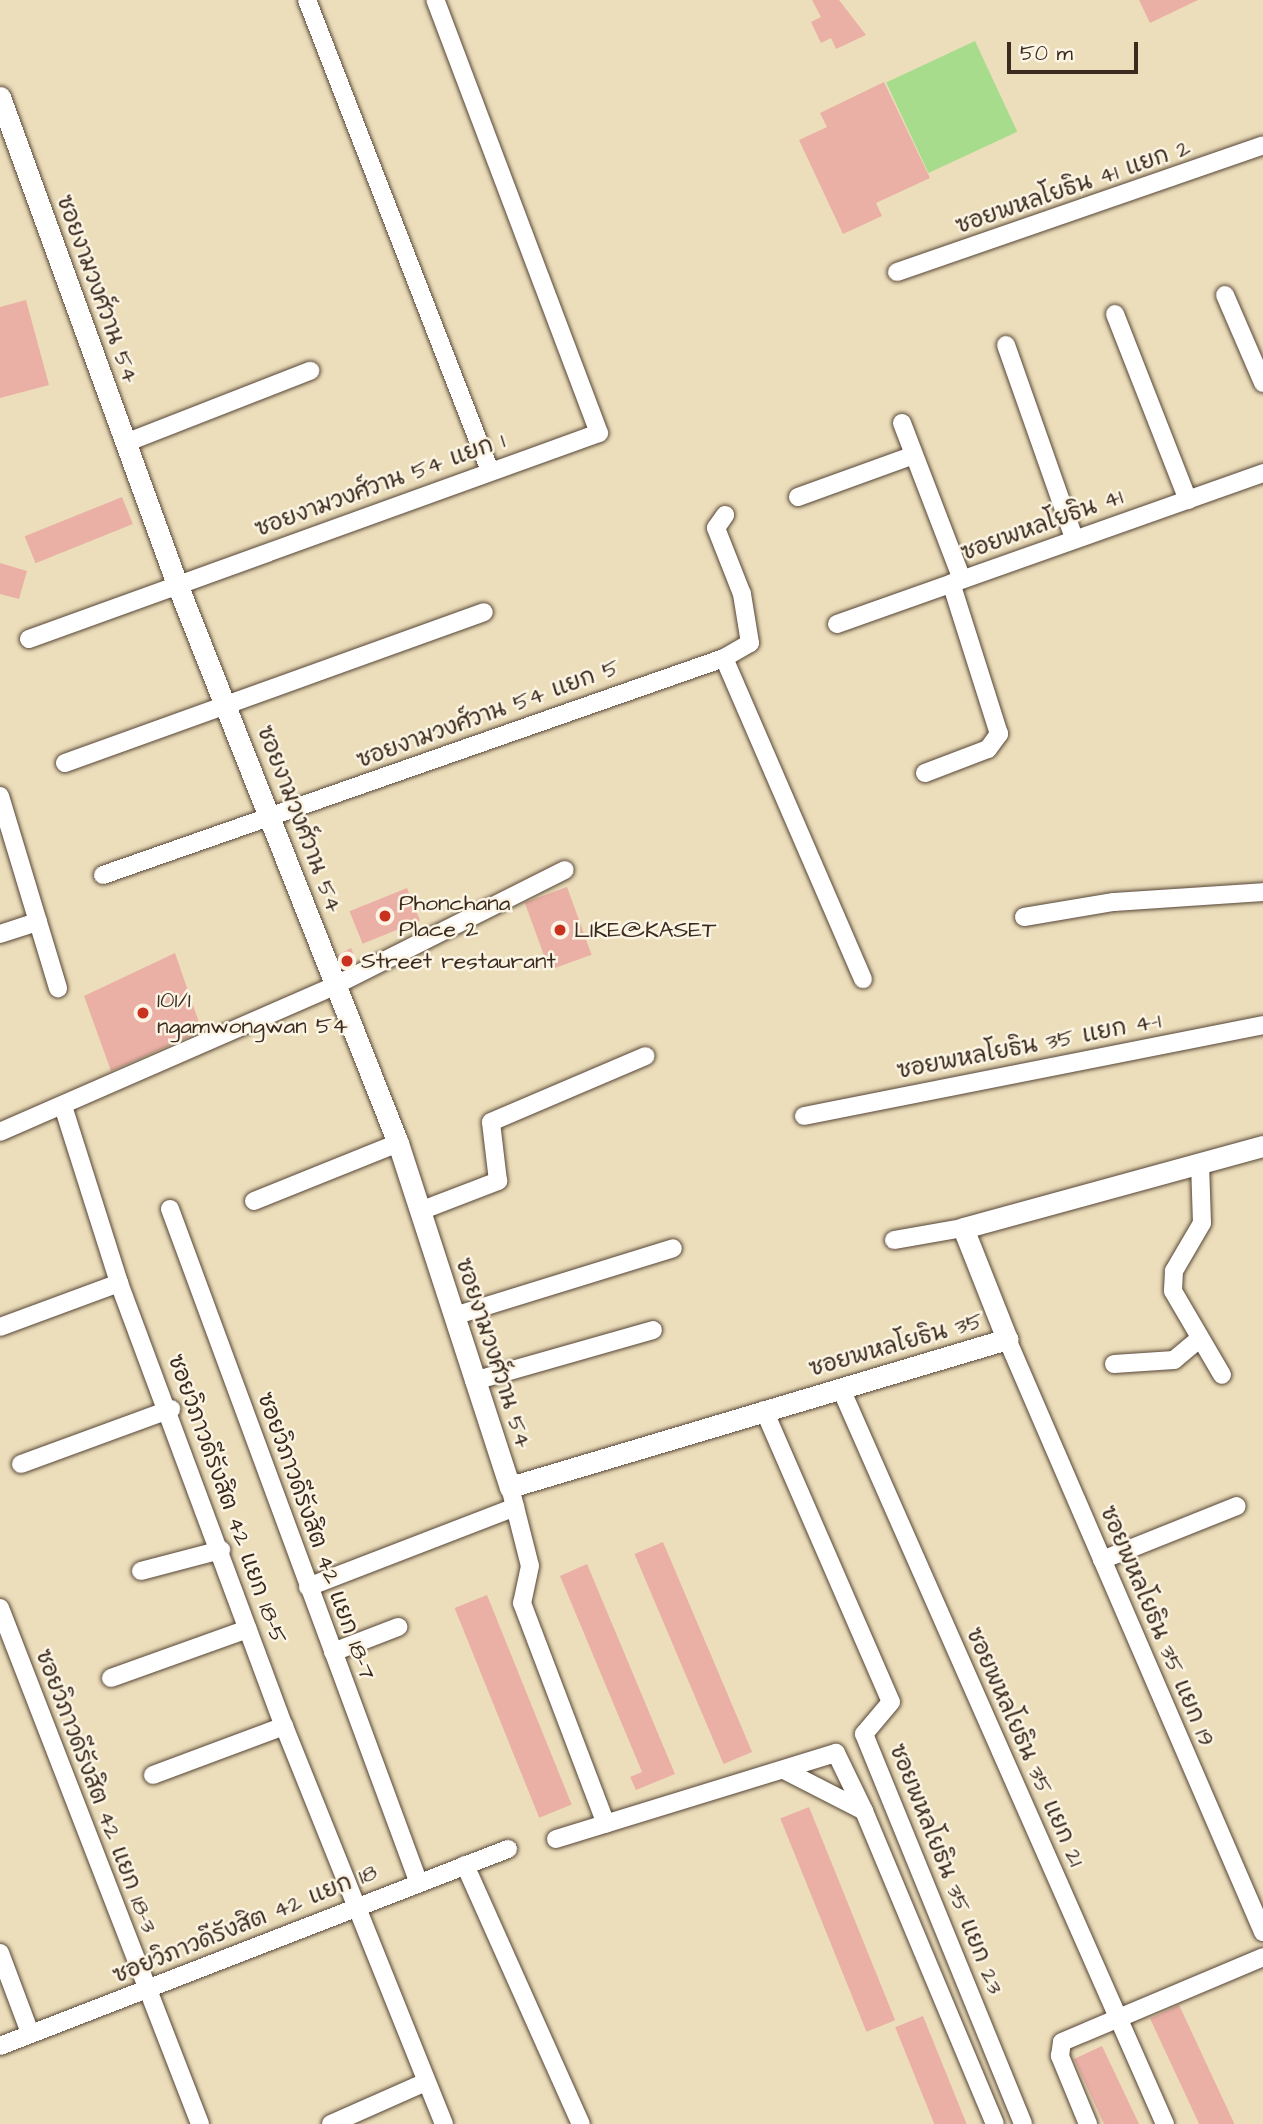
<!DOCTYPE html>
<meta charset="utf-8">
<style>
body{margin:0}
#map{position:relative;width:1263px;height:2124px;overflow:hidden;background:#ecdebb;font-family:"Architects Daughter","Playpen Sans Thai",sans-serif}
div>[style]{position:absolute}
.green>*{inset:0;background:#a7dc8d;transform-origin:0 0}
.building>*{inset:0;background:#ebb0a5;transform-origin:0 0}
.roads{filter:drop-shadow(0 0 2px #564536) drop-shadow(0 0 2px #564536)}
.minor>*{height:18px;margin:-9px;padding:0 9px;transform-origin:9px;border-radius:9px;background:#fff}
.tertiary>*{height:21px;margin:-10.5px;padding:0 10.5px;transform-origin:10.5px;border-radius:10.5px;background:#fff}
.dots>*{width:19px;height:19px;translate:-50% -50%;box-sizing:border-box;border:4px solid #fcf5e5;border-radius:50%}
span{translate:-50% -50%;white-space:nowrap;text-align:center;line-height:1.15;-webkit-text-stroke:5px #fcf5e5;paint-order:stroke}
.street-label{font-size:23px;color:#3b2a1e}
.poi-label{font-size:23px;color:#3b2a1e}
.left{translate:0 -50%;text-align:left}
.scale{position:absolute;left:1007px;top:42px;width:131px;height:32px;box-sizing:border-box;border:4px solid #3b2a1e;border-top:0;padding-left:9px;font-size:21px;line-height:24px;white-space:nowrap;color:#3b2a1e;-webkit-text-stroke:5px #fcf5e5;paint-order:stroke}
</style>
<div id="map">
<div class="green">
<i style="left:975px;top:41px;width:100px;height:98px;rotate:65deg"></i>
</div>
<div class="building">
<i style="clip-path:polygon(812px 0,839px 0,866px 35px,836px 49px,831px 38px,821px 43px,811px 22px,821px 17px)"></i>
<i style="clip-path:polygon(1139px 0,1198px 0,1150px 23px)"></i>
<i style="clip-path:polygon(884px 82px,930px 178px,876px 203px,882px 216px,843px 234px,799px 140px,827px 127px,820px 113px)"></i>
<i style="clip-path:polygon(26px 300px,49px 385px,0 398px,0 307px)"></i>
<i style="left:122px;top:497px;width:29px;height:105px;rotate:68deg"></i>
<i style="clip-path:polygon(0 563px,27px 571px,19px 599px,0 594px)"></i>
<i style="left:567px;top:887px;width:72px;height:45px;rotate:70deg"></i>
<i style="left:407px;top:888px;width:35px;height:62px;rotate:68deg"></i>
<i style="clip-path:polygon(351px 948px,357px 962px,343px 969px,338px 955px)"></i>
<i style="clip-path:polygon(175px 953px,202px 1031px,111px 1071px,84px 996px)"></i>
<i style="left:663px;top:1542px;width:228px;height:31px;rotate:67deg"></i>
<i style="clip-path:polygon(587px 1564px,675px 1774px,636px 1790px,630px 1777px,642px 1772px,560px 1576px)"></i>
<i style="left:487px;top:1595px;width:226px;height:35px;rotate:68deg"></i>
<i style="left:809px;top:1807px;width:230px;height:31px;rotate:68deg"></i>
<i style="left:1179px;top:2005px;width:131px;height:32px;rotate:65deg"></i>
<i style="left:923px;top:2016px;width:116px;height:30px;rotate:68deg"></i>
<i style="clip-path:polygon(1102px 2046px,1139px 2124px,1104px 2124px,1074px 2059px)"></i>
</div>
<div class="roads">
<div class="minor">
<i style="left:307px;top:0;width:505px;rotate:68.77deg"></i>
<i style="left:897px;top:272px;width:387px;rotate:-19.1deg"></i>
<i style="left:1225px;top:295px;width:96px;rotate:66.6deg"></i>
<i style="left:1115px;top:314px;width:200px;rotate:68.6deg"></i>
<i style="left:1006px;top:345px;width:205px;rotate:70.6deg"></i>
<i style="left:902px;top:423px;width:167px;rotate:69deg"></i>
<i style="left:125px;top:443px;width:199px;rotate:-21.3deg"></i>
<i style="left:798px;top:497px;width:123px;rotate:-19.9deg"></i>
<i style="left:837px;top:624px;width:452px;rotate:-19.5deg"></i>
<i style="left:29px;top:639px;width:606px;rotate:-19.87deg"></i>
<i style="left:599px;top:433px;width:463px;rotate:-110.7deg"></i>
<i style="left:724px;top:658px;width:350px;rotate:66.6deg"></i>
<i style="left:65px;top:763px;width:445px;rotate:-19.8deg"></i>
<i style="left:925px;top:773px;width:67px;rotate:-20.9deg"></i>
<i style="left:988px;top:749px;width:19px;rotate:-54deg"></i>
<i style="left:999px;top:734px;width:158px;rotate:-107.6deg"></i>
<i style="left:0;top:796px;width:201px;rotate:73.2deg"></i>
<i style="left:103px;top:875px;width:658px;rotate:-19.26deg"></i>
<i style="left:724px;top:658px;width:30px;rotate:-30deg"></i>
<i style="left:750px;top:643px;width:50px;rotate:-99.3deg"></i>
<i style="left:742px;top:594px;width:71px;rotate:-111.5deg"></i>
<i style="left:716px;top:528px;width:16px;rotate:-55deg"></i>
<i style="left:1024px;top:917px;width:91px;rotate:-9.5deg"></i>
<i style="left:1114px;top:902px;width:149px;rotate:-3.8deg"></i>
<i style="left:0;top:934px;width:40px;rotate:-18deg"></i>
<i style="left:63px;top:1106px;width:186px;rotate:72.4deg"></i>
<i style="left:119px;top:1283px;width:473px;rotate:69.6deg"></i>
<i style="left:284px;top:1726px;width:429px;rotate:68.1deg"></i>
<i style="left:804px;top:1116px;width:468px;rotate:-11.2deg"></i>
<i style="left:0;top:1132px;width:367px;rotate:-23.6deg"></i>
<i style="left:336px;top:985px;width:256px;rotate:-26.7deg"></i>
<i style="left:1200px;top:1163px;width:60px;rotate:88.1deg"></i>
<i style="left:1202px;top:1223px;width:56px;rotate:120.3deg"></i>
<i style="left:1174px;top:1271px;width:20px;rotate:93deg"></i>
<i style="left:1173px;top:1291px;width:97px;rotate:59.7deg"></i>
<i style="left:254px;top:1201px;width:155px;rotate:-21.9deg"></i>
<i style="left:170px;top:1209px;width:716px;rotate:69.74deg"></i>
<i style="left:420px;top:1211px;width:84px;rotate:-21deg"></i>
<i style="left:498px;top:1181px;width:59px;rotate:-96.8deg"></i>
<i style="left:491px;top:1122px;width:168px;rotate:-23.1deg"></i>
<i style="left:894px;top:1240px;width:70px;rotate:-9.9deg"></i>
<i style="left:454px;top:1316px;width:229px;rotate:-17.2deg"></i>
<i style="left:0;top:1327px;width:127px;rotate:-20.3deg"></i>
<i style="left:1007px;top:1339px;width:646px;rotate:66.65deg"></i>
<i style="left:1114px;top:1364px;width:60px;rotate:-3.8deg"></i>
<i style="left:1174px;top:1360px;width:31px;rotate:-40deg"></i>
<i style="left:474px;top:1381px;width:186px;rotate:-15.9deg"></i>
<i style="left:841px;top:1389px;width:803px;rotate:66.21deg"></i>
<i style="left:764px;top:1410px;width:318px;rotate:66.5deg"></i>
<i style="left:891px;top:1702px;width:42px;rotate:130.2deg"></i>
<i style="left:864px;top:1734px;width:421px;rotate:67.8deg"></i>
<i style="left:21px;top:1464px;width:160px;rotate:-20.1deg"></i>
<i style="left:510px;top:1487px;width:81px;rotate:75.8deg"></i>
<i style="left:530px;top:1566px;width:38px;rotate:102deg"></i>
<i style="left:522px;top:1603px;width:236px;rotate:69.2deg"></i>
<i style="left:1102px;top:1560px;width:145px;rotate:-21.8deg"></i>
<i style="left:141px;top:1571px;width:83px;rotate:-14.7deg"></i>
<i style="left:308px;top:1587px;width:222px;rotate:-21.1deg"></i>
<i style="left:0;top:1608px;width:553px;rotate:68.81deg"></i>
<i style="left:333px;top:1652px;width:70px;rotate:-21deg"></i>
<i style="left:111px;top:1678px;width:145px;rotate:-19.7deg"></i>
<i style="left:784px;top:1770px;width:90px;rotate:27.1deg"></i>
<i style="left:864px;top:1811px;width:339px;rotate:67.3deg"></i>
<i style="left:153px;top:1775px;width:140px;rotate:-20.5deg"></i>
<i style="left:556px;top:1839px;width:293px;rotate:-17.1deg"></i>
<i style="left:836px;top:1753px;width:64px;rotate:64.2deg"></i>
<i style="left:465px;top:1865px;width:284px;rotate:65.9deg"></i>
<i style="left:0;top:1953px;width:85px;rotate:69.4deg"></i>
<i style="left:0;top:2046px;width:545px;rotate:-21.2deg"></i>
<i style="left:331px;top:2124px;width:104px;rotate:-23.9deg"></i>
<i style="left:1088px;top:2124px;width:74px;rotate:-112.4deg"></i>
<i style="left:1060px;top:2056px;width:14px;rotate:-82deg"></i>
<i style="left:1062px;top:2042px;width:218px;rotate:-22.9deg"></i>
</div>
<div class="tertiary">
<i style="left:0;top:97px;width:518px;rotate:70.03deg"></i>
<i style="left:177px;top:584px;width:601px;rotate:68.43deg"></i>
<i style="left:398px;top:1143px;width:362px;rotate:72deg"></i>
<i style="left:510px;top:1487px;width:519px;rotate:-16.58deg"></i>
<i style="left:1007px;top:1339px;width:119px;rotate:-111.6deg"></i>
<i style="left:963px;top:1228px;width:311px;rotate:-15.3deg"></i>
</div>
</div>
<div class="dots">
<i style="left:385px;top:916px;background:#c8321e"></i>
<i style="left:560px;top:930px;background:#c8321e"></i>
<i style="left:347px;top:961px;background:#c8321e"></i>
<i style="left:143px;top:1013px;background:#c8321e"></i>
</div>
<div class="street-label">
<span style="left:1073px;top:187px;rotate:-19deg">ซอยพหลโยธิน 41 แยก 2</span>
<span style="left:97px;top:289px;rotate:70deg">ซอยงามวงศ์วาน 54</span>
<span style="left:380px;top:485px;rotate:-20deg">ซอยงามวงศ์วาน 54 แยก 1</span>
<span style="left:1042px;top:525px;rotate:-20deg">ซอยพหลโยธิน 41</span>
<span style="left:488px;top:714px;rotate:-20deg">ซอยงามวงศ์วาน 54 แยก 5</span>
<span style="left:299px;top:819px;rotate:69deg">ซอยงามวงศ์วาน 54</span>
<span style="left:1029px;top:1046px;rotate:-11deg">ซอยพหลโยธิน 35 แยก 4-1</span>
<span style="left:896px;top:1345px;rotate:-16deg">ซอยพหลโยธิน 35</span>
<span style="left:493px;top:1353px;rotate:72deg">ซอยงามวงศ์วาน 54</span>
<span style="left:227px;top:1499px;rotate:70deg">ซอยวิภาวดีรังสิต 42 แยก 18-5</span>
<span style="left:316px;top:1536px;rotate:70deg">ซอยวิภาวดีรังสิต 42 แยก 18-7</span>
<span style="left:1157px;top:1626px;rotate:67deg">ซอยพหลโยธิน 35 แยก 19</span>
<span style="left:1025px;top:1747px;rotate:66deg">ซอยพหลโยธิน 35 แยก 21</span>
<span style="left:96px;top:1791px;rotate:69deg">ซอยวิภาวดีรังสิต 42 แยก 18-3</span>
<span style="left:946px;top:1869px;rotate:68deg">ซอยพหลโยธิน 35 แยก 23</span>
<span style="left:245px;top:1924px;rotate:-22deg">ซอยวิภาวดีรังสิต 42 แยก 18</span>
</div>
<div class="poi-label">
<span class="left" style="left:399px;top:916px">Phonchana<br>Place 2</span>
<span class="left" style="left:574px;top:930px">LIKE@KASET</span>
<span class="left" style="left:361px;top:961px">Street restaurant</span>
<span class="left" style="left:157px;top:1013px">101/1<br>ngamwongwan 54</span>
</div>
<div class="scale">50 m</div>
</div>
